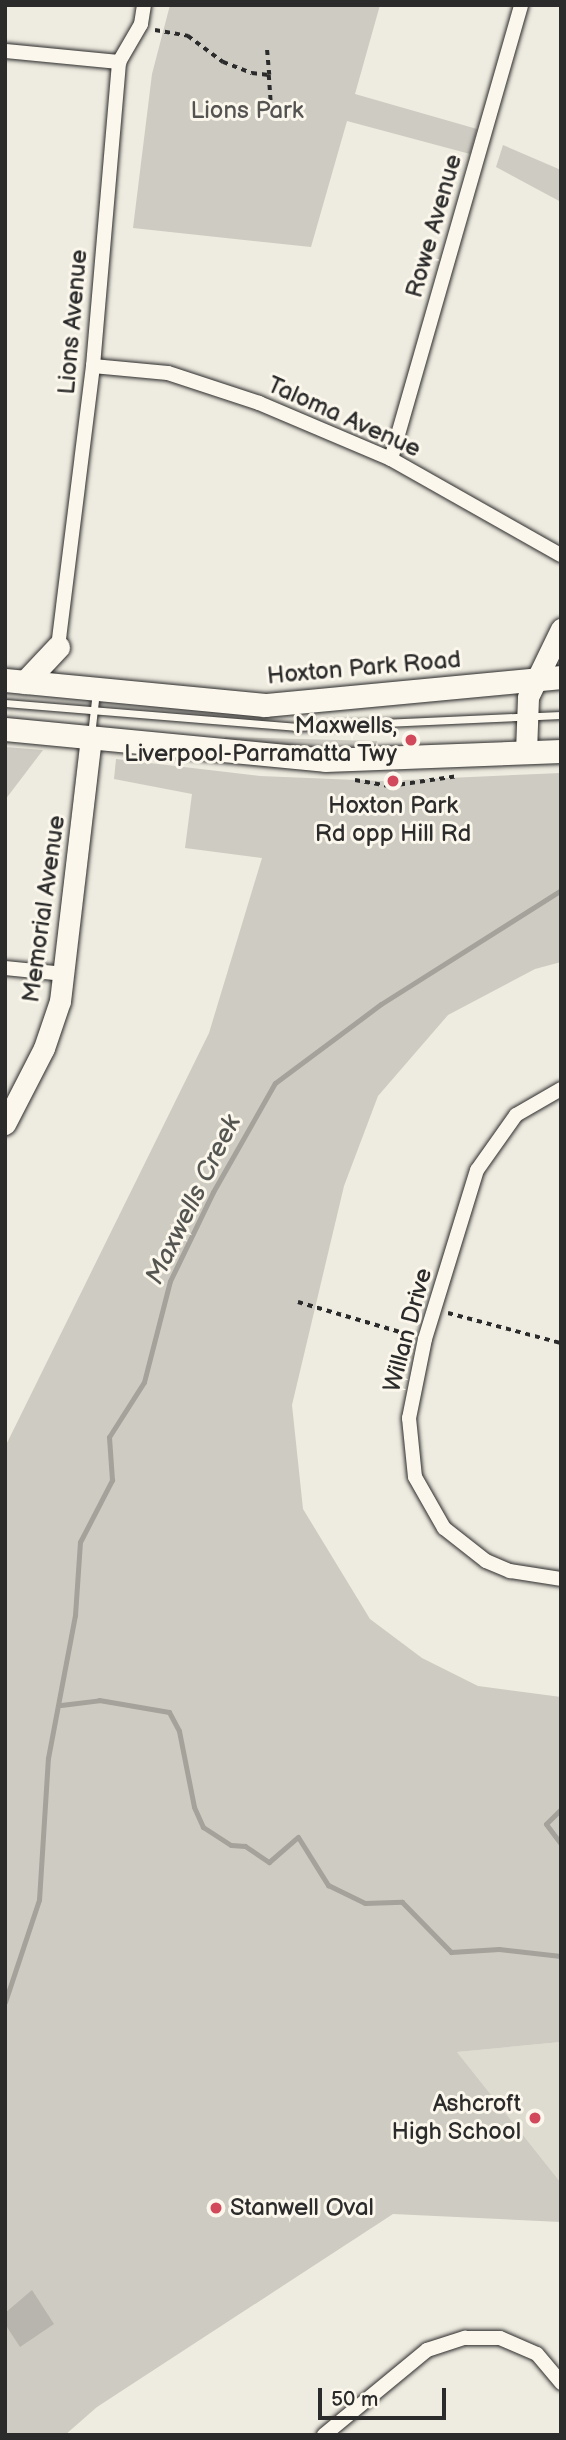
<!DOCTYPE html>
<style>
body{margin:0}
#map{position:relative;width:566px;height:2440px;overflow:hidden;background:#eeebe0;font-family:"Balsamiq Sans",sans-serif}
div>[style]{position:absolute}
.built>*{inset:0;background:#dedbd1}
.green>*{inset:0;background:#cecbc2}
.stream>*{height:5px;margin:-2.5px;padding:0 2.5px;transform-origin:2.5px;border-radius:2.5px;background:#a4a29a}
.building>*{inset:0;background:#b8b5ae}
.path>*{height:3.5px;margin-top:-1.75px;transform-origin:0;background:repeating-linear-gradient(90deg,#2b2b2b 0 5px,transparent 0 10px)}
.roads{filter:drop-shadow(0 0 2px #2b2b2b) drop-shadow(0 0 2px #2b2b2b)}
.lane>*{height:7px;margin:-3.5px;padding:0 3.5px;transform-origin:3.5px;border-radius:3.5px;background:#fbf7ec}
.street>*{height:14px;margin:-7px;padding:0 7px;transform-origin:7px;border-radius:7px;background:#fbf7ec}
.secondary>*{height:21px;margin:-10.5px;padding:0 10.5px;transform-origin:10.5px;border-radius:10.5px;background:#fbf7ec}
.primary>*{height:23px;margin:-11.5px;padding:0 11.5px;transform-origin:11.5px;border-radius:11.5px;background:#fbf7ec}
.dots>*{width:19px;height:19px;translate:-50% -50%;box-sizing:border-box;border:4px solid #fbf7ec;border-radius:50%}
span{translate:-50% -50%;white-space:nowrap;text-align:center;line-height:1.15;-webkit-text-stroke:6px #fbf7ec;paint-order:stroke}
.park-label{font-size:24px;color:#545351}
.street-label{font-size:24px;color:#2b2b2b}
.poi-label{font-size:24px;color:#2b2b2b}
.right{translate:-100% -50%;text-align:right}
.left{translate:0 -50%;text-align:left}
.water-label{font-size:26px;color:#555552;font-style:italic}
.frame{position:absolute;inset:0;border:7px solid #2b2b2b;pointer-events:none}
.scale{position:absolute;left:318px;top:2388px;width:128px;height:32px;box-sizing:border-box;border:4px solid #2b2b2b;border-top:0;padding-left:9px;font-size:21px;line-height:24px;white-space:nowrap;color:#2b2b2b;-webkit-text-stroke:5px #fbf7ec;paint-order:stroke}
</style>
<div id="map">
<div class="built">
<i style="clip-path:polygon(561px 2042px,561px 2183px,457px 2052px)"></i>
</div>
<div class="green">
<i style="clip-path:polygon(170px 5px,380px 5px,355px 94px,477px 129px,470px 154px,347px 121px,311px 247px,133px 228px,152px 74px)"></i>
<i style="clip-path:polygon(503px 145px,561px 170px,561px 202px,496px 167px)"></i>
<i style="clip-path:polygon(225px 737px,377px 741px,378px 751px,224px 743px)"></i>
<i style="clip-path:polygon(5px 747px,43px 750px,5px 800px)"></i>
<i style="clip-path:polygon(116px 759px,260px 776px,381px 781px,561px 773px,561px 962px,535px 969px,448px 1015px,378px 1096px,344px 1186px,292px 1405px,303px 1509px,370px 1619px,422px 1658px,478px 1686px,561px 1697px,561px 2042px,457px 2052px,561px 2183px,561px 2222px,393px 2214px,97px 2407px,65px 2435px,5px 2435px,5px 1447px,209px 1033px,262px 858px,185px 848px,192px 794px,114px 779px)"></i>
</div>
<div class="stream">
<i style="left:61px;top:1705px;width:38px;rotate:-7deg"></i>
<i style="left:99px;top:1700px;width:71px;rotate:9.7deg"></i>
<i style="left:169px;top:1712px;width:21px;rotate:62deg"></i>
<i style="left:179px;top:1731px;width:77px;rotate:78.8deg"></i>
<i style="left:194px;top:1807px;width:22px;rotate:66deg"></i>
<i style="left:203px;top:1827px;width:33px;rotate:33deg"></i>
<i style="left:231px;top:1845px;width:14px;rotate:4deg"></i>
<i style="left:245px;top:1846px;width:29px;rotate:34deg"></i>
<i style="left:269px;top:1862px;width:38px;rotate:-41deg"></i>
<i style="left:298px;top:1837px;width:57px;rotate:58deg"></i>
<i style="left:328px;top:1885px;width:41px;rotate:25.9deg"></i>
<i style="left:365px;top:1903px;width:37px;rotate:-2deg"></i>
<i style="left:402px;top:1902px;width:70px;rotate:45.6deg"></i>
<i style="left:451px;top:1952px;width:48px;rotate:-3.6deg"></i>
<i style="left:499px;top:1949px;width:62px;rotate:6.4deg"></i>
<i style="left:561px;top:1809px;width:21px;rotate:135deg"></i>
<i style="left:546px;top:1824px;width:25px;rotate:53deg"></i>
<i style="left:5px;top:2002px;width:108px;rotate:-71.6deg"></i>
<i style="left:39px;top:1900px;width:142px;rotate:-86.4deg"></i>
<i style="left:48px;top:1758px;width:146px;rotate:-79.3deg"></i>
<i style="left:75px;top:1615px;width:73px;rotate:-86.1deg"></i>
<i style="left:80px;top:1542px;width:70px;rotate:-62.7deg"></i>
<i style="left:112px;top:1480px;width:43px;rotate:-94deg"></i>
<i style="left:109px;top:1437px;width:65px;rotate:-57.5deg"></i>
<i style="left:144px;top:1382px;width:104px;rotate:-75.6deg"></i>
<i style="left:170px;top:1281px;width:99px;rotate:-64.2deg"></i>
<i style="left:213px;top:1192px;width:125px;rotate:-60.4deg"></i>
<i style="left:275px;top:1083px;width:132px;rotate:-36.7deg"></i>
<i style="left:381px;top:1004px;width:213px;rotate:-32.3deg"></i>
</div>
<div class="building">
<i style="clip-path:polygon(32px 2290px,54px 2324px,20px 2347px,5px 2324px,5px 2313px)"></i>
</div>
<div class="path">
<i style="left:155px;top:30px;width:34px;rotate:10deg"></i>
<i style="left:188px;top:36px;width:44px;rotate:36.6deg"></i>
<i style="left:223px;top:62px;width:31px;rotate:21deg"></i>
<i style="left:252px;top:73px;width:17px;rotate:7deg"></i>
<i style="left:269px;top:75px;width:25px;rotate:-95deg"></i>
<i style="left:269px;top:75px;width:26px;rotate:86deg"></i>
<i style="left:355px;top:780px;width:36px;rotate:10deg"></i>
<i style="left:390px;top:786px;width:69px;rotate:-8.4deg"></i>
<i style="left:298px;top:1302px;width:117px;rotate:16.4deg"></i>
<i style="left:448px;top:1313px;width:117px;rotate:14.9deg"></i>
</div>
<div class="roads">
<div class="lane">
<i style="left:5px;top:703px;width:291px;rotate:4.7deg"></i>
<i style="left:295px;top:727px;width:266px;rotate:-2.6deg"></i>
<i style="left:91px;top:735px;width:44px;rotate:-83.5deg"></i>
</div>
<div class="street">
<i style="left:5px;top:51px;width:115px;rotate:5.5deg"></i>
<i style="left:93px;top:366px;width:75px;rotate:5.3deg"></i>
<i style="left:168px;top:373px;width:96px;rotate:18.2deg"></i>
<i style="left:259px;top:403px;width:143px;rotate:23deg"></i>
<i style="left:391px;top:459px;width:195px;rotate:29.5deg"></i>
<i style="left:391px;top:459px;width:472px;rotate:-74deg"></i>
<i style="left:58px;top:647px;width:283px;rotate:-82.9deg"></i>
<i style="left:93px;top:366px;width:305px;rotate:-85.1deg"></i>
<i style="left:119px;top:62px;width:44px;rotate:-59.9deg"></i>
<i style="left:141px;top:24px;width:19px;rotate:-81deg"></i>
<i style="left:5px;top:968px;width:60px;rotate:5.7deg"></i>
<i style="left:561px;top:1089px;width:52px;rotate:150deg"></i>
<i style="left:516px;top:1115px;width:67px;rotate:125.3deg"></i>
<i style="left:477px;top:1170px;width:177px;rotate:107.1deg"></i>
<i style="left:425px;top:1339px;width:81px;rotate:101.4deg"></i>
<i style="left:409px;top:1418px;width:59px;rotate:84.2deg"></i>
<i style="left:415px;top:1477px;width:59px;rotate:60.4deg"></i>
<i style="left:444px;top:1528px;width:53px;rotate:38.2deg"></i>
<i style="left:486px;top:1561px;width:26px;rotate:23deg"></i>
<i style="left:510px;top:1571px;width:52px;rotate:8.9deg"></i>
<i style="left:324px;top:2435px;width:134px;rotate:-39.5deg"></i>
<i style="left:427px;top:2350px;width:40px;rotate:-18deg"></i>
<i style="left:465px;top:2338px;width:35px"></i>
<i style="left:500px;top:2338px;width:40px;rotate:23.4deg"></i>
<i style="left:537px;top:2354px;width:38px;rotate:50deg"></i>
</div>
<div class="secondary">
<i style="left:526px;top:752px;width:55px;rotate:-87.9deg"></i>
<i style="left:528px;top:697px;width:76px;rotate:-64.1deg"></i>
<i style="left:5px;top:1124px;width:85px;rotate:-62.8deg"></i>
<i style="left:44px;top:1048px;width:50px;rotate:-71.2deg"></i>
<i style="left:60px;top:1001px;width:266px;rotate:-83.3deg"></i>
</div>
<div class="primary">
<i style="left:5px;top:680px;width:261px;rotate:5.5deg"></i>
<i style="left:265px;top:705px;width:297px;rotate:-5.4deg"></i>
<i style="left:25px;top:682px;width:48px;rotate:-46.7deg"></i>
<i style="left:5px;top:729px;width:321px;rotate:5.5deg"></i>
<i style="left:325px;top:760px;width:236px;rotate:-2.2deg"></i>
</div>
</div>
<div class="dots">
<i style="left:411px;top:740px;background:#d1495b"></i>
<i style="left:393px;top:781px;background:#d1495b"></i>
<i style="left:535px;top:2118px;background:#d1495b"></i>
<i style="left:216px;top:2208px;background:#d1495b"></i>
</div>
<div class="park-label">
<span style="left:247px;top:111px">Lions Park</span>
</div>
<div class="street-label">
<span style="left:434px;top:226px;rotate:-74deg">Rowe Avenue</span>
<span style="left:73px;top:322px;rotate:-85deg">Lions Avenue</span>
<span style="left:344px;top:417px;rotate:24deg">Taloma Avenue</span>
<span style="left:364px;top:668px;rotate:-5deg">Hoxton Park Road</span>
<span style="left:44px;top:909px;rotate:-82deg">Memorial Avenue</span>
<span style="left:408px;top:1330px;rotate:-75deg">Willan Drive</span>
</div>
<div class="poi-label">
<span class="right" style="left:397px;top:740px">Maxwells,<br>Liverpool-Parramatta Twy</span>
<span style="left:393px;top:820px">Hoxton Park<br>Rd opp Hill Rd</span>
<span class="right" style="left:521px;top:2118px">Ashcroft<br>High School</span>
<span class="left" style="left:230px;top:2208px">Stanwell Oval</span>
</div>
<div class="water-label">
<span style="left:194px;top:1200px;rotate:-64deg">Maxwells Creek</span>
</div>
<div class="frame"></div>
<div class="scale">50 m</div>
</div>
